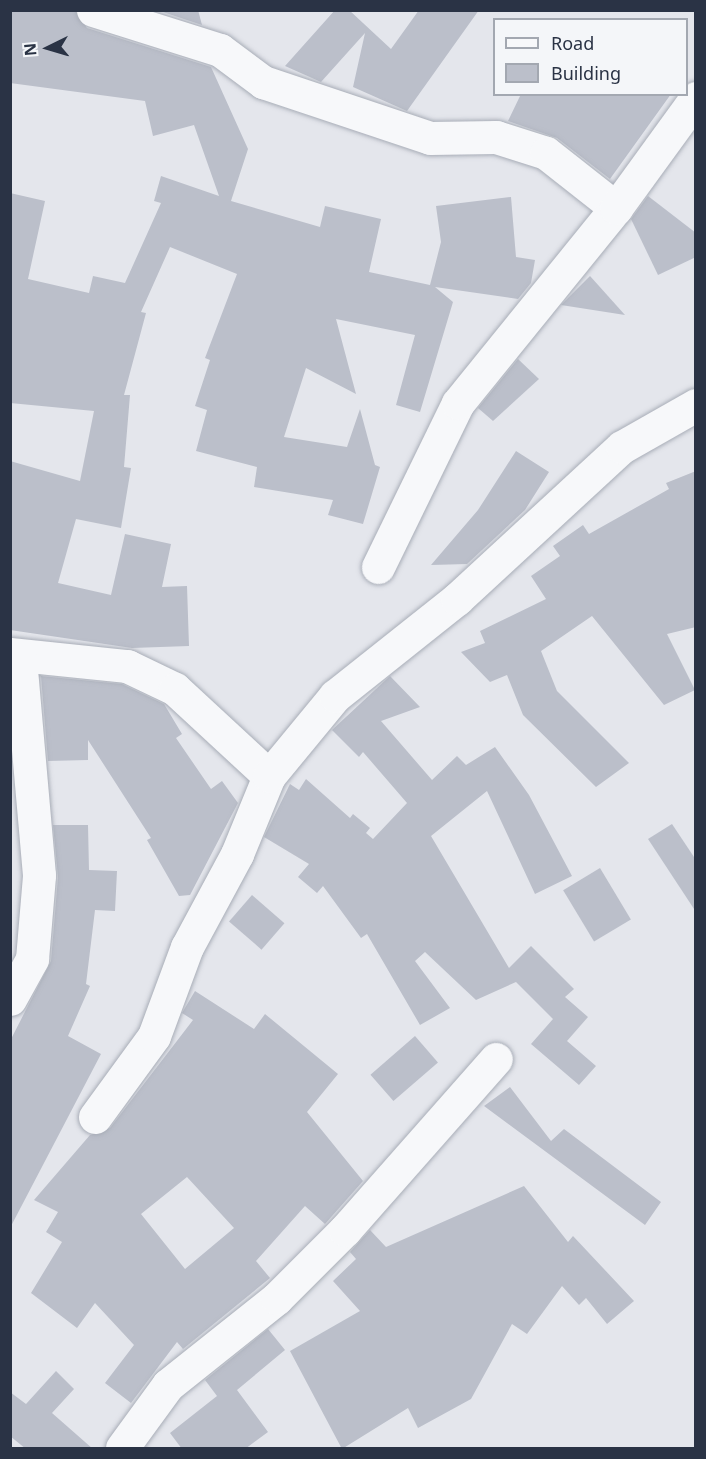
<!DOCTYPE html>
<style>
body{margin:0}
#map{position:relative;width:706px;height:1459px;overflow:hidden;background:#e4e6ec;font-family:"Noto Sans",sans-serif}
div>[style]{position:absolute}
.building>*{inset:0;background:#bbbfca;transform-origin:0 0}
.roads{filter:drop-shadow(0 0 2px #a8adb7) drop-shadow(0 0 2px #a8adb7)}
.minor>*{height:33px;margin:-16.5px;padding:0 16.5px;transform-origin:16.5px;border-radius:16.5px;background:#f7f8fa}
span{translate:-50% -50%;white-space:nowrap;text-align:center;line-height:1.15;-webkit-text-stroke:4.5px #f4f6f9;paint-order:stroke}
.frame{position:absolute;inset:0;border:12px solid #2a3345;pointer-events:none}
.legend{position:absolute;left:493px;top:18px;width:195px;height:78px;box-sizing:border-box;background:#f4f6f9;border:2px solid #a3a8b1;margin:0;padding:8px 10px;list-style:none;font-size:18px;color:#2a3345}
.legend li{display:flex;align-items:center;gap:12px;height:30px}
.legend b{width:30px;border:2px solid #a3a8b1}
.north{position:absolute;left:18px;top:18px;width:60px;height:60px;-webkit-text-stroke:4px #f4f6f9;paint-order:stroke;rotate:265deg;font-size:16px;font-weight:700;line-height:24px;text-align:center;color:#2a3345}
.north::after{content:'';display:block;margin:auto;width:21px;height:27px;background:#2a3345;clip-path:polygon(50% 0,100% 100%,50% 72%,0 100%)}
</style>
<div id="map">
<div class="building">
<i style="clip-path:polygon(10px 10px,75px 10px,87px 28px,211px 67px,248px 149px,231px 201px,320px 227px,325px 206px,381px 219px,369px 272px,430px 285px,441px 242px,436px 206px,511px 197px,516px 257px,535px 260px,531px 283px,518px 299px,435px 287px,453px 302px,420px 412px,396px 405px,415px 335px,336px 319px,356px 394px,306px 368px,284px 437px,347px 447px,360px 409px,375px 465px,380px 467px,363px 524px,328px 515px,333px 500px,254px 487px,257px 467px,196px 451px,207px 410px,195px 406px,210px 360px,205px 358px,237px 274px,170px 247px,141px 312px,146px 313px,124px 395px,130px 395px,124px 467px,131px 468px,121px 528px,76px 519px,58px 583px,111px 595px,125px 534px,171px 544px,162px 587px,187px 586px,189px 646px,132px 648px,10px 630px,10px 461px,80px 481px,94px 411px,10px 403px,10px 193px,45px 201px,28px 279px,89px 293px,93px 276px,125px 283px,161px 203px,154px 201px,161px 176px,219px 196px,194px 125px,153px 136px,145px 101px,10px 83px)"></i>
<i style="clip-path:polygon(157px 10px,198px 10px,202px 25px)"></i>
<i style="clip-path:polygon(335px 10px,349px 10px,391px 49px,419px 10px,479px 10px,407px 111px,353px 87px,365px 33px,321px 82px,285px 66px)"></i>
<i style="clip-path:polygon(521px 94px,671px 94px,610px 179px,557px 138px,508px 121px)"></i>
<i style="clip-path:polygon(648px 196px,696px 233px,696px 257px,658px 275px,631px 219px)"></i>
<i style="clip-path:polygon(590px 276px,599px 286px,625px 315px,561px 305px)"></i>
<i style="clip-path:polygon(518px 359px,539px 379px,493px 421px,478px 408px)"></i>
<i style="clip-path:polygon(516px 451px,549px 472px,525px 510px,467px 564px,431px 565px,478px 510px)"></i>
<i style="clip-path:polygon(696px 471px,696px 627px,667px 634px,695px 690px,664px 705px,592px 616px,541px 651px,557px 691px,629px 763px,596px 787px,523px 715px,507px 675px,490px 682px,461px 652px,485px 643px,480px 631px,546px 599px,531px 576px,560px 556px,553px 546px,583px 525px,589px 534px,669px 489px,666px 483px)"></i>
<i style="clip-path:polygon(41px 676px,122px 684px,164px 704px,182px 734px,176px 738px,211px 789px,222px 781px,238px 803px,190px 895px,179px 896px,147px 840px,151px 838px,88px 740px,88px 760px,48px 761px)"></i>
<i style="clip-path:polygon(390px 676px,420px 707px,381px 721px,432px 780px,457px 756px,466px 765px,495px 747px,529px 795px,572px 876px,535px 894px,487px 791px,431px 836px,509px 968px,531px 946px,574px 989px,565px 997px,588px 1017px,567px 1041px,596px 1066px,579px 1085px,531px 1044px,553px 1019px,516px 982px,476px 1000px,425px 952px,415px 961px,450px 1008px,420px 1025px,367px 934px,361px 938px,323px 886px,317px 893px,298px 877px,309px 864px,264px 837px,290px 784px,299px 790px,306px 779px,350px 818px,353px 814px,370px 828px,366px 833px,373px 839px,407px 803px,363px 752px,359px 757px,332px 730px)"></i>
<i style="clip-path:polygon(672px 824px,696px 860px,696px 912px,648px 839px)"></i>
<i style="clip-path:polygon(53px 825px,88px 825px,89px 870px,117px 871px,115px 911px,95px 910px,86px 984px,90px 986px,68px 1036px,101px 1054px,10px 1228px,10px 1041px,51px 961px,58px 877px)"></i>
<i style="left:600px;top:868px;width:60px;height:43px;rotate:59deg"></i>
<i style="left:252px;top:895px;width:43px;height:35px;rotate:41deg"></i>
<i style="clip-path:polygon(evenodd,195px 991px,254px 1029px,265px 1014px,338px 1074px,307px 1112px,363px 1181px,325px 1224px,305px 1206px,256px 1261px,270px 1278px,183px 1349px,177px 1342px,131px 1403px,105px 1383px,134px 1345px,95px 1303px,77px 1328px,31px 1293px,62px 1242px,46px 1232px,58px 1212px,34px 1200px,90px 1135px,110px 1128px,193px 1020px,182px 1013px,195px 991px,187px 1177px,234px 1228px,185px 1269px,141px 1214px,187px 1177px)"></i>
<i style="left:415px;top:1036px;width:35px;height:59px;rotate:49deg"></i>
<i style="clip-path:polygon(510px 1087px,551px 1141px,564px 1129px,661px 1202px,645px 1225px,484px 1106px)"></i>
<i style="clip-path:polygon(524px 1186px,568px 1242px,573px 1236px,634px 1301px,607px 1324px,586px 1298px,579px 1305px,562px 1286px,527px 1334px,512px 1324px,471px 1399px,418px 1428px,408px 1408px,342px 1449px,290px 1351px,360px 1311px,333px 1281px,356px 1259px,350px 1252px,370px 1230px,386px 1247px)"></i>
<i style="clip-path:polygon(268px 1329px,285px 1350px,237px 1390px,268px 1432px,245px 1449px,182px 1449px,170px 1433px,217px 1396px,205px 1380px)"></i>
<i style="clip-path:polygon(56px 1371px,74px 1389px,52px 1413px,93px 1449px,26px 1449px,10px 1436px,10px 1392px,26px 1404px)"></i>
</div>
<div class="roads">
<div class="minor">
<i style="left:93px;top:10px;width:133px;rotate:17.5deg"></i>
<i style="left:220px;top:50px;width:54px;rotate:36.7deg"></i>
<i style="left:263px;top:82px;width:176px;rotate:18.5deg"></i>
<i style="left:430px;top:138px;width:66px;rotate:-0.9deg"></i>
<i style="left:496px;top:137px;width:52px;rotate:17.7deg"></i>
<i style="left:546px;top:153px;width:89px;rotate:38.2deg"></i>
<i style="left:378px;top:567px;width:182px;rotate:-64deg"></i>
<i style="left:458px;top:403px;width:251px;rotate:-51deg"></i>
<i style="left:616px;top:208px;width:136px;rotate:-54deg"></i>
<i style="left:10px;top:654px;width:118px;rotate:5.9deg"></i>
<i style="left:127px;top:666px;width:53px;rotate:25.6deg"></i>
<i style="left:175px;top:689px;width:128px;rotate:42.8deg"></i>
<i style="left:10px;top:999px;width:46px;rotate:-61.2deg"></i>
<i style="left:32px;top:959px;width:84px;rotate:-85.2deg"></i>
<i style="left:39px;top:875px;width:220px;rotate:-95deg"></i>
<i style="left:95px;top:1117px;width:100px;rotate:-53.9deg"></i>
<i style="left:154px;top:1036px;width:95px;rotate:-69.7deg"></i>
<i style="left:187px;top:947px;width:106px;rotate:-61.7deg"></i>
<i style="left:237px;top:854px;width:84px;rotate:-67.7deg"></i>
<i style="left:269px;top:776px;width:104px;rotate:-50.5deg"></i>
<i style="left:335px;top:696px;width:156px;rotate:-38.5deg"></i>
<i style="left:457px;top:599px;width:224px;rotate:-42.7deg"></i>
<i style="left:622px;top:447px;width:85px;rotate:-29.6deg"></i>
<i style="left:122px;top:1448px;width:78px;rotate:-53.9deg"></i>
<i style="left:168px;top:1385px;width:139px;rotate:-38.6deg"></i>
<i style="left:277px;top:1298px;width:96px;rotate:-45deg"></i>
<i style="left:345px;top:1230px;width:228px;rotate:-48.6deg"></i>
</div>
</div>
<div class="frame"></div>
<ul class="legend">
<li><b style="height:8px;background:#f7f8fa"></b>Road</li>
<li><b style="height:16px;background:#bbbfca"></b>Building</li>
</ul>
<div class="north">N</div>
</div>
